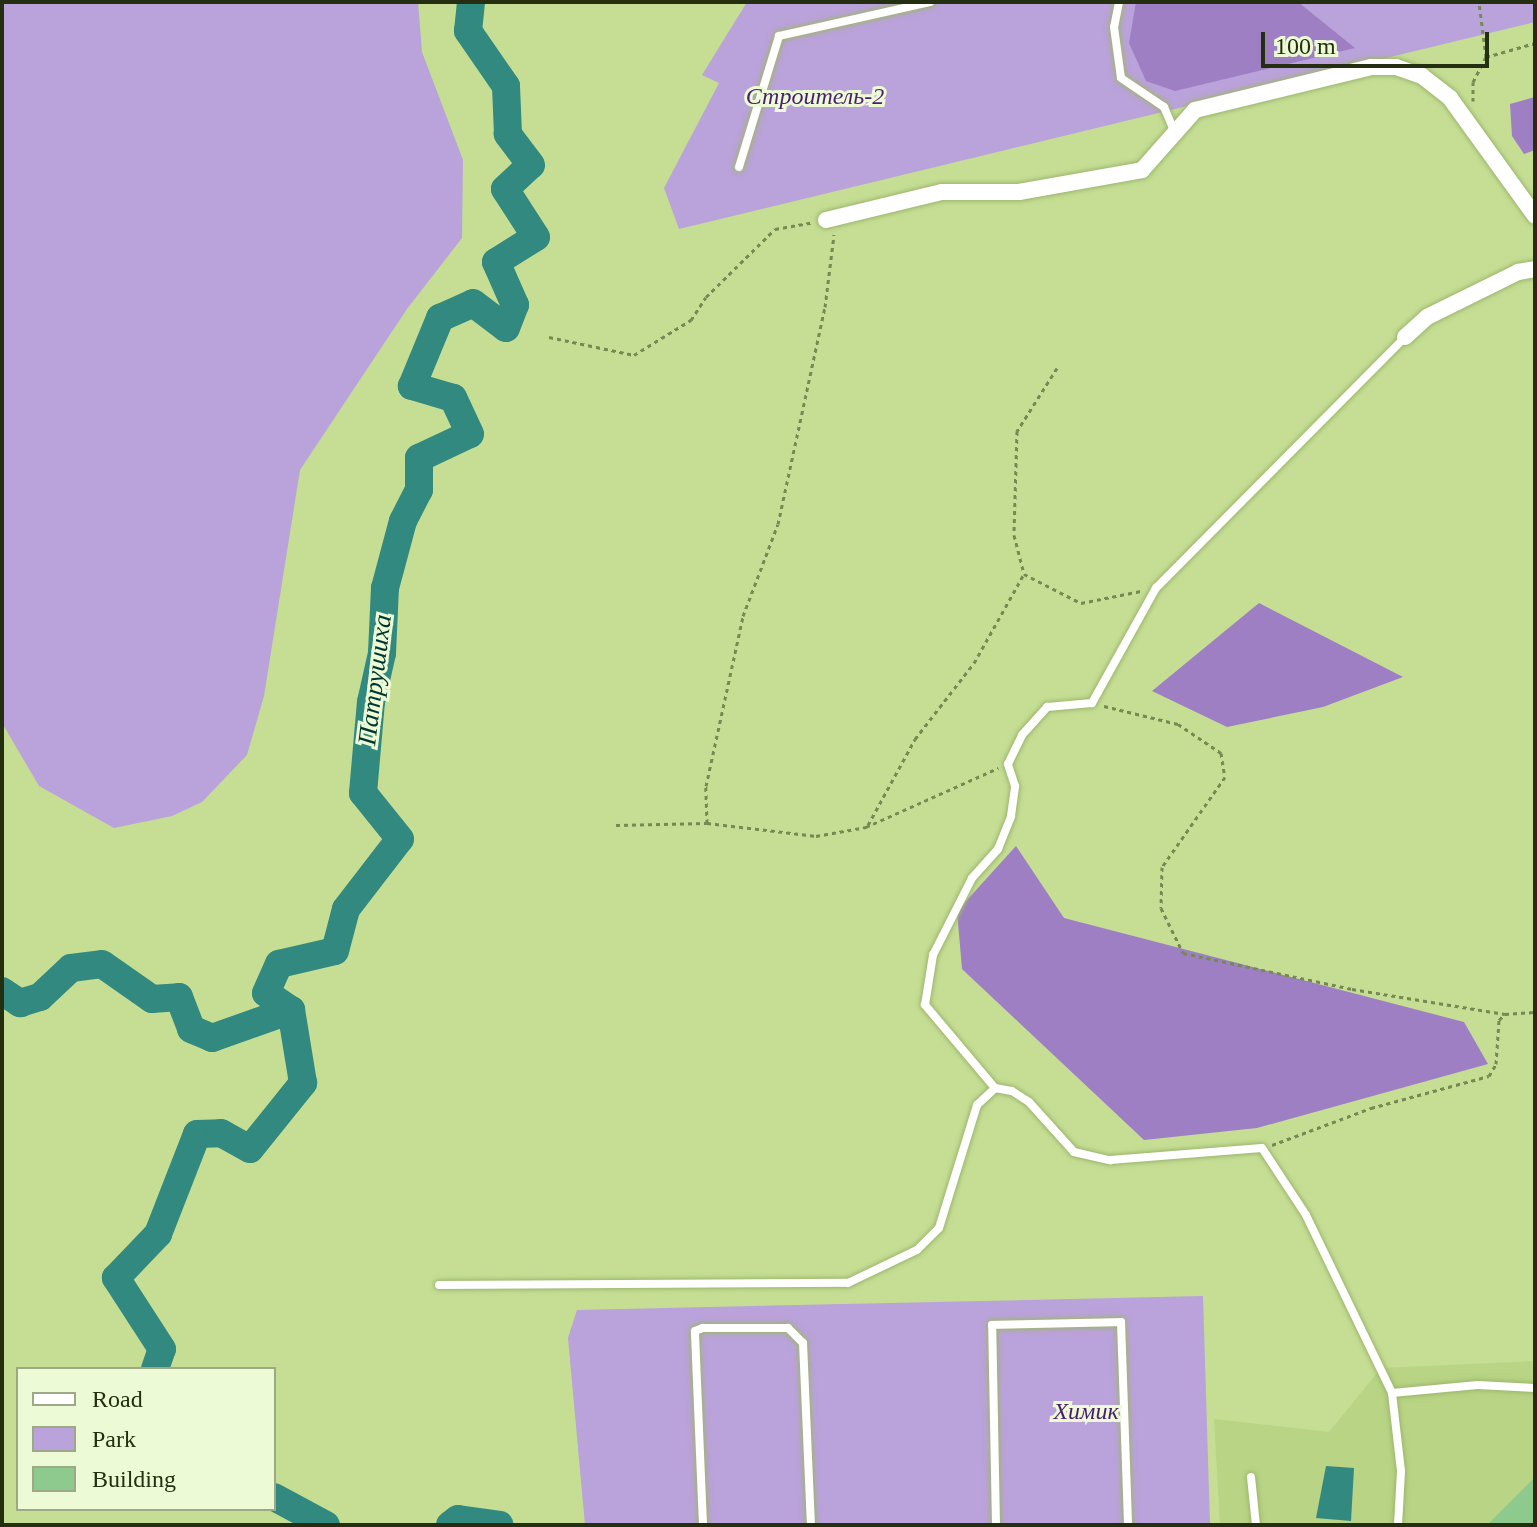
<!DOCTYPE html>
<meta charset="utf-8">
<style>
body{margin:0}
#map{position:relative;width:1537px;height:1527px;overflow:hidden;background:#c5de94;font-family:"Times New Roman",serif}
div>[style]{position:absolute}
.built>*{inset:0;background:#b8d484}
.green>*{inset:0;background:#baa2da}
.forest>*{inset:0;background:#9e7fc4}
.water>*{inset:0;background:#31897f}
.river>*{height:28px;margin:-14px;padding:0 14px;transform-origin:14px;border-radius:14px;background:#31897f}
.building>*{inset:0;background:#8eca8d}
.path>*{height:3px;margin-top:-1.5px;transform-origin:0;background:repeating-linear-gradient(90deg,#768853 0 4px,transparent 0 8px)}
.roads{filter:drop-shadow(0 0 2px #9db66e) drop-shadow(0 0 2px #9db66e)}
.service>*{height:8px;margin:-4px;padding:0 4px;transform-origin:4px;border-radius:4px;background:#fff}
.minor>*{height:16px;margin:-8px;padding:0 8px;transform-origin:8px;border-radius:8px;background:#fff}
span{translate:-50% -50%;white-space:nowrap;text-align:center;line-height:1.15;-webkit-text-stroke:6px #ecfad5;paint-order:stroke}
.park-label{font-size:24px;color:#491e71;font-style:italic}
.water-label{font-size:26px;color:#003631;font-style:italic}
.frame{position:absolute;inset:0;border:4px solid #242e10;pointer-events:none}
.legend{position:absolute;left:16px;top:1367px;width:260px;height:144px;box-sizing:border-box;background:#ecfad5;border:2px solid #9ca886;margin:0;padding:10px 14px;list-style:none;font-size:24px;color:#242e10}
.legend li{display:flex;align-items:center;gap:16px;height:40px}
.legend b{width:40px;border:2px solid #9ca886}
.scale{position:absolute;left:1261px;top:32px;width:228px;height:36px;box-sizing:border-box;border:4px solid #242e10;border-top:0;padding-left:10px;font-size:24px;line-height:28px;white-space:nowrap;color:#242e10;-webkit-text-stroke:6px #ecfad5;paint-order:stroke}
</style>
<div id="map">
<div class="built">
<i style="clip-path:polygon(1535px 1361px,1535px 1525px,1220px 1525px,1214px 1419px,1329px 1432px,1381px 1368px)"></i>
</div>
<div class="green">
<i style="clip-path:polygon(2px 2px,418px 2px,422px 52px,463px 160px,462px 238px,407px 309px,300px 470px,264px 696px,247px 755px,202px 802px,172px 816px,114px 828px,39px 786px,2px 723px)"></i>
<i style="clip-path:polygon(747px 2px,1535px 2px,1535px 22px,679px 229px,664px 188px,719px 83px,702px 75px)"></i>
<i style="clip-path:polygon(1203px 1296px,1210px 1525px,585px 1525px,568px 1338px,577px 1310px)"></i>
</div>
<div class="forest">
<i style="clip-path:polygon(1136px 2px,1298px 2px,1355px 48px,1175px 91px,1146px 81px,1129px 43px)"></i>
<i style="clip-path:polygon(1535px 97px,1535px 150px,1524px 154px,1512px 136px,1510px 104px)"></i>
<i style="clip-path:polygon(1259px 603px,1403px 677px,1323px 707px,1227px 727px,1152px 691px)"></i>
<i style="clip-path:polygon(1016px 846px,1064px 918px,1464px 1022px,1488px 1064px,1257px 1128px,1144px 1140px,962px 969px,957px 911px)"></i>
</div>
<div class="water">
<i style="clip-path:polygon(1326px 1466px,1354px 1468px,1351px 1521px,1316px 1518px)"></i>
</div>
<div class="river">
<i style="left:2px;top:991px;width:22px;rotate:34deg"></i>
<i style="left:20px;top:1003px;width:21px;rotate:-17deg"></i>
<i style="left:40px;top:997px;width:42px;rotate:-43.1deg"></i>
<i style="left:71px;top:968px;width:31px;rotate:-7deg"></i>
<i style="left:102px;top:964px;width:61px;rotate:35deg"></i>
<i style="left:152px;top:999px;width:27px;rotate:-4deg"></i>
<i style="left:179px;top:997px;width:34px;rotate:69deg"></i>
<i style="left:191px;top:1029px;width:23px;rotate:23deg"></i>
<i style="left:212px;top:1038px;width:84px;rotate:-19.5deg"></i>
<i style="left:155px;top:1369px;width:21px;rotate:-71deg"></i>
<i style="left:162px;top:1349px;width:85px;rotate:-122.9deg"></i>
<i style="left:116px;top:1278px;width:61px;rotate:-46.3deg"></i>
<i style="left:158px;top:1234px;width:107px;rotate:-68.7deg"></i>
<i style="left:197px;top:1134px;width:24px;rotate:-2deg"></i>
<i style="left:221px;top:1133px;width:33px;rotate:29deg"></i>
<i style="left:250px;top:1149px;width:85px;rotate:-51.2deg"></i>
<i style="left:303px;top:1083px;width:74px;rotate:-99.3deg"></i>
<i style="left:291px;top:1010px;width:30px;rotate:-146deg"></i>
<i style="left:266px;top:993px;width:32px;rotate:-66deg"></i>
<i style="left:279px;top:964px;width:57px;rotate:-13.1deg"></i>
<i style="left:335px;top:951px;width:43px;rotate:-75.3deg"></i>
<i style="left:346px;top:909px;width:88px;rotate:-52.4deg"></i>
<i style="left:400px;top:839px;width:59px;rotate:-128.8deg"></i>
<i style="left:363px;top:793px;width:91px;rotate:-85deg"></i>
<i style="left:371px;top:702px;width:50px;rotate:-77.3deg"></i>
<i style="left:382px;top:653px;width:65px;rotate:-87.4deg"></i>
<i style="left:385px;top:588px;width:69px;rotate:-75deg"></i>
<i style="left:403px;top:521px;width:35px;rotate:-63deg"></i>
<i style="left:419px;top:490px;width:32px;rotate:-90deg"></i>
<i style="left:419px;top:458px;width:56px;rotate:-25.2deg"></i>
<i style="left:470px;top:434px;width:40px;rotate:-115deg"></i>
<i style="left:453px;top:398px;width:43px;rotate:-163.7deg"></i>
<i style="left:412px;top:386px;width:74px;rotate:-67.6deg"></i>
<i style="left:440px;top:318px;width:36px;rotate:-24deg"></i>
<i style="left:473px;top:303px;width:41px;rotate:37.1deg"></i>
<i style="left:506px;top:328px;width:25px;rotate:-69deg"></i>
<i style="left:515px;top:305px;width:47px;rotate:-113.8deg"></i>
<i style="left:496px;top:262px;width:47px;rotate:-32deg"></i>
<i style="left:536px;top:237px;width:57px;rotate:-122.9deg"></i>
<i style="left:505px;top:189px;width:35px;rotate:-43deg"></i>
<i style="left:531px;top:165px;width:39px;rotate:-127deg"></i>
<i style="left:508px;top:134px;width:48px;rotate:-92.4deg"></i>
<i style="left:506px;top:86px;width:67px;rotate:-124.6deg"></i>
<i style="left:468px;top:31px;width:29px;rotate:-84deg"></i>
<i style="left:274px;top:1497px;width:59px;rotate:28.3deg"></i>
<i style="left:450px;top:1525px;width:10px;rotate:-37deg"></i>
<i style="left:458px;top:1519px;width:42px;rotate:8.1deg"></i>
</div>
<div class="building">
<i style="clip-path:polygon(1535px 1477px,1535px 1525px,1487px 1525px)"></i>
</div>
<div class="path">
<i style="left:1486px;top:57px;width:51px;rotate:-15.9deg"></i>
<i style="left:1473px;top:101px;width:19px;rotate:-90deg"></i>
<i style="left:1473px;top:82px;width:28px;rotate:-63deg"></i>
<i style="left:1486px;top:57px;width:55px;rotate:-97.3deg"></i>
<i style="left:549px;top:337px;width:87px;rotate:12deg"></i>
<i style="left:634px;top:355px;width:67px;rotate:-31.6deg"></i>
<i style="left:691px;top:320px;width:27px;rotate:-57deg"></i>
<i style="left:706px;top:297px;width:97px;rotate:-44.6deg"></i>
<i style="left:775px;top:229px;width:39px;rotate:-10deg"></i>
<i style="left:1057px;top:368px;width:75px;rotate:122.4deg"></i>
<i style="left:1017px;top:431px;width:104px;rotate:91.7deg"></i>
<i style="left:1014px;top:535px;width:40px;rotate:75.6deg"></i>
<i style="left:1024px;top:574px;width:64px;rotate:27deg"></i>
<i style="left:1081px;top:603px;width:61px;rotate:-11.3deg"></i>
<i style="left:1104px;top:706px;width:76px;rotate:13.7deg"></i>
<i style="left:1178px;top:724px;width:52px;rotate:34deg"></i>
<i style="left:1221px;top:753px;width:24px;rotate:81deg"></i>
<i style="left:1225px;top:777px;width:110px;rotate:125deg"></i>
<i style="left:1162px;top:867px;width:41px;rotate:91.4deg"></i>
<i style="left:1161px;top:908px;width:50px;rotate:63.9deg"></i>
<i style="left:1183px;top:953px;width:173px;rotate:12deg"></i>
<i style="left:1352px;top:989px;width:155px;rotate:9.3deg"></i>
<i style="left:1505px;top:1014px;width:30px;rotate:-4deg"></i>
<i style="left:707px;top:823px;width:37px;rotate:-92deg"></i>
<i style="left:706px;top:786px;width:174px;rotate:-77.7deg"></i>
<i style="left:743px;top:616px;width:98px;rotate:-69.2deg"></i>
<i style="left:778px;top:524px;width:222px;rotate:-77.8deg"></i>
<i style="left:825px;top:307px;width:73px;rotate:-82.9deg"></i>
<i style="left:616px;top:825px;width:91px;rotate:-1.3deg"></i>
<i style="left:707px;top:823px;width:110px;rotate:6.8deg"></i>
<i style="left:816px;top:836px;width:51px;rotate:-10.2deg"></i>
<i style="left:866px;top:827px;width:145px;rotate:-24.1deg"></i>
<i style="left:868px;top:825px;width:98px;rotate:-61.3deg"></i>
<i style="left:915px;top:739px;width:96px;rotate:-52.2deg"></i>
<i style="left:974px;top:663px;width:102px;rotate:-60.7deg"></i>
<i style="left:1272px;top:1145px;width:106px;rotate:-20.5deg"></i>
<i style="left:1371px;top:1108px;width:122px;rotate:-15.2deg"></i>
<i style="left:1489px;top:1076px;width:14px;rotate:-60deg"></i>
<i style="left:1496px;top:1064px;width:44px;rotate:-86.1deg"></i>
<i style="left:1499px;top:1020px;width:8px;rotate:-45deg"></i>
</div>
<div class="roads">
<div class="service">
<i style="left:1119px;top:2px;width:25px;rotate:101deg"></i>
<i style="left:1114px;top:27px;width:51px;rotate:82.2deg"></i>
<i style="left:1121px;top:78px;width:52px;rotate:34deg"></i>
<i style="left:1164px;top:107px;width:28px;rotate:67deg"></i>
<i style="left:739px;top:167px;width:137px;rotate:-73deg"></i>
<i style="left:779px;top:36px;width:155px;rotate:-12.7deg"></i>
<i style="left:995px;top:1088px;width:109px;rotate:-130.1deg"></i>
<i style="left:925px;top:1005px;width:51px;rotate:-80.9deg"></i>
<i style="left:933px;top:955px;width:86px;rotate:-63.1deg"></i>
<i style="left:972px;top:878px;width:39px;rotate:-48deg"></i>
<i style="left:998px;top:849px;width:35px;rotate:-68deg"></i>
<i style="left:1011px;top:816px;width:30px;rotate:-82deg"></i>
<i style="left:1015px;top:786px;width:23px;rotate:-108deg"></i>
<i style="left:1008px;top:764px;width:32px;rotate:-64deg"></i>
<i style="left:1022px;top:735px;width:38px;rotate:-48deg"></i>
<i style="left:1047px;top:707px;width:45px;rotate:-5.1deg"></i>
<i style="left:1092px;top:703px;width:132px;rotate:-60.9deg"></i>
<i style="left:1156px;top:588px;width:354px;rotate:-45.2deg"></i>
<i style="left:439px;top:1285px;width:409px;rotate:-0.3deg"></i>
<i style="left:848px;top:1283px;width:76px;rotate:-25.6deg"></i>
<i style="left:917px;top:1250px;width:31px;rotate:-45deg"></i>
<i style="left:939px;top:1228px;width:129px;rotate:-72.8deg"></i>
<i style="left:977px;top:1105px;width:25px;rotate:-43deg"></i>
<i style="left:995px;top:1088px;width:17px;rotate:10deg"></i>
<i style="left:1012px;top:1091px;width:20px;rotate:33deg"></i>
<i style="left:1029px;top:1102px;width:67px;rotate:48deg"></i>
<i style="left:1074px;top:1152px;width:37px;rotate:13deg"></i>
<i style="left:1110px;top:1160px;width:152px;rotate:-4.5deg"></i>
<i style="left:1262px;top:1148px;width:80px;rotate:56.7deg"></i>
<i style="left:1306px;top:1215px;width:198px;rotate:64.2deg"></i>
<i style="left:1251px;top:1477px;width:48px;rotate:84.1deg"></i>
<i style="left:703px;top:1525px;width:194px;rotate:-92.4deg"></i>
<i style="left:695px;top:1331px;width:9px;rotate:-21deg"></i>
<i style="left:703px;top:1328px;width:85px"></i>
<i style="left:788px;top:1328px;width:21px;rotate:45deg"></i>
<i style="left:803px;top:1343px;width:182px;rotate:87.5deg"></i>
<i style="left:996px;top:1525px;width:200px;rotate:-91.1deg"></i>
<i style="left:992px;top:1325px;width:129px;rotate:-1.3deg"></i>
<i style="left:1121px;top:1322px;width:203px;rotate:88deg"></i>
<i style="left:1398px;top:1525px;width:54px;rotate:-86.8deg"></i>
<i style="left:1401px;top:1471px;width:79px;rotate:-96.6deg"></i>
<i style="left:1392px;top:1393px;width:86px;rotate:-5.3deg"></i>
<i style="left:1478px;top:1385px;width:57px;rotate:3deg"></i>
</div>
<div class="minor">
<i style="left:826px;top:220px;width:119px;rotate:-13.6deg"></i>
<i style="left:942px;top:192px;width:77px"></i>
<i style="left:1019px;top:192px;width:125px;rotate:-10.1deg"></i>
<i style="left:1142px;top:170px;width:80px;rotate:-48.5deg"></i>
<i style="left:1195px;top:110px;width:182px;rotate:-13.7deg"></i>
<i style="left:1372px;top:67px;width:24px"></i>
<i style="left:1396px;top:67px;width:28px;rotate:19deg"></i>
<i style="left:1422px;top:76px;width:36px;rotate:38deg"></i>
<i style="left:1450px;top:98px;width:145px;rotate:54.2deg"></i>
<i style="left:1405px;top:337px;width:30px;rotate:-42deg"></i>
<i style="left:1427px;top:317px;width:102px;rotate:-26.3deg"></i>
<i style="left:1518px;top:272px;width:17px;rotate:-10deg"></i>
</div>
</div>
<div class="park-label">
<span style="left:815px;top:97px">Строитель-2</span>
<span style="left:1086px;top:1412px">Химик</span>
</div>
<div class="water-label">
<span style="left:375px;top:680px;rotate:-83deg">Патрушиха</span>
</div>
<div class="frame"></div>
<ul class="legend">
<li><b style="height:10px;background:#fff"></b>Road</li>
<li><b style="height:22px;background:#baa2da"></b>Park</li>
<li><b style="height:22px;background:#8eca8d"></b>Building</li>
</ul>
<div class="scale">100 m</div>
</div>
